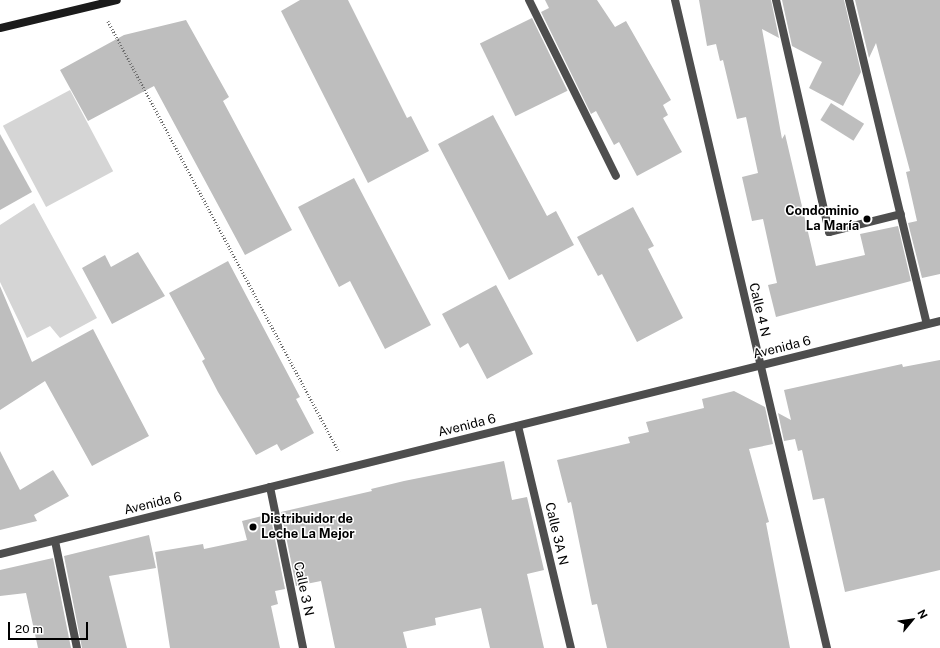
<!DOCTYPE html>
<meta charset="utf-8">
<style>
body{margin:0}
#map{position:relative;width:940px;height:648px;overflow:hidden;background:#fff;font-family:"Public Sans",sans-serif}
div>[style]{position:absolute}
.green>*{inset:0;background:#d5d5d5;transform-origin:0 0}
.building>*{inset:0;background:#bebebe;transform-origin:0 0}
.path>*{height:2.5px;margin-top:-1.25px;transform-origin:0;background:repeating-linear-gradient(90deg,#707070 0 1px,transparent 0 3px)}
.lane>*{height:8px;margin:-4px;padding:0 4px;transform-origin:4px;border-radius:4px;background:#4e4e4e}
.street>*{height:8px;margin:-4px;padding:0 4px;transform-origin:4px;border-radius:4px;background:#4e4e4e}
.secondary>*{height:8px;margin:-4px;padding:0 4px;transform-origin:4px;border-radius:4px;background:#1b1b1b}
.dots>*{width:11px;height:11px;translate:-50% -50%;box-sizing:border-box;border:2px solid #fff;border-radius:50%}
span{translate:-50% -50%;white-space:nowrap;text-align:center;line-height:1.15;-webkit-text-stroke:3px #fff;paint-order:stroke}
.poi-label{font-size:13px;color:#000;font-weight:700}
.right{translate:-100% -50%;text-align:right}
.left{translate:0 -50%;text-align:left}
.street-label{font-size:13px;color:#000}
.north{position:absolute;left:892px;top:600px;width:40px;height:40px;-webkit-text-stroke:3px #fff;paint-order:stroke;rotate:61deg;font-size:11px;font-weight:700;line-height:16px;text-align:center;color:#000}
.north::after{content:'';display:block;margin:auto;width:14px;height:18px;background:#000;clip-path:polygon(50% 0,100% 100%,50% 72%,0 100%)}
.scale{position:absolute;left:8px;top:622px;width:80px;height:18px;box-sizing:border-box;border:2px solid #000;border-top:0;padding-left:5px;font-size:12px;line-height:14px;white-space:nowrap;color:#000;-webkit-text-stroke:3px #fff;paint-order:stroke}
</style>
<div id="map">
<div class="green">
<i style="left:70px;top:90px;width:92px;height:76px;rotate:62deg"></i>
<i style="clip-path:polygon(34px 203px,97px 318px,60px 338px,50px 326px,27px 338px,0 282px,0 225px)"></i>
</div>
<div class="building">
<i style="clip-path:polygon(300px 0,348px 0,407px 118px,411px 116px,429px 151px,368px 183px,281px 11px)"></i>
<i style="clip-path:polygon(545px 0,597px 0,615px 27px,626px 21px,671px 100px,663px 105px,668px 115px,663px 118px,682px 152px,637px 176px,619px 142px,614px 145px,596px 111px,591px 114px,541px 12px,549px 8px)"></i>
<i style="clip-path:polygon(699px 0,771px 0,779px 38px,762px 29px,782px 139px,785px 134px,816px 266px,865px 255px,860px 234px,898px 226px,911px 281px,776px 317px,768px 285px,777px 283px,763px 219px,752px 221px,742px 177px,758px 173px,746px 117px,737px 119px,723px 60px,720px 61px,716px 44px,707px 46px)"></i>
<i style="clip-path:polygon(782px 0,844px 0,861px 72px,843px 106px,809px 88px,822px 62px,792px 46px)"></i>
<i style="clip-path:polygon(855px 0,940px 0,940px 274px,922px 278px,908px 223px,917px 221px,906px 172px,910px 171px,876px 43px,869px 58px)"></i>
<i style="left:532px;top:18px;width:81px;height:58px;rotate:64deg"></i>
<i style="clip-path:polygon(186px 20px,229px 97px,223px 101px,292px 230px,245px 255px,154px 86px,88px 121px,60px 70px,124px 35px)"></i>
<i style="left:831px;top:103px;width:39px;height:20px;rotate:32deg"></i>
<i style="clip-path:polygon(493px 115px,547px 216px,556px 211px,574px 245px,509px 280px,438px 144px)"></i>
<i style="clip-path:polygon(0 134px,32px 192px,0 210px)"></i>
<i style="clip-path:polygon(354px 178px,431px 325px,385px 349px,350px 281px,339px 287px,298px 207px)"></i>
<i style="clip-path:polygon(633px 207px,654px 246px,648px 249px,683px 318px,637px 342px,602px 274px,598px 276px,577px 237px)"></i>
<i style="clip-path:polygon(138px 252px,165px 296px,112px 324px,82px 268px,105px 255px,111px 267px)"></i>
<i style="clip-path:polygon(228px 261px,300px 397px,296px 399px,314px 433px,281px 451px,277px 444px,256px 455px,218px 392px,202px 361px,205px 359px,169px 293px)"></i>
<i style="clip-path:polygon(496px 285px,533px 354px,487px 379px,468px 343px,460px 348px,442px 314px)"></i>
<i style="clip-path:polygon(0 286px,32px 362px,93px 329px,149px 436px,92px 466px,45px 381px,0 410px)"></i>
<i style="clip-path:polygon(940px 360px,940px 570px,845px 592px,824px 498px,813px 500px,802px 450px,798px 451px,795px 439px,784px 441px,778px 413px,791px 420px,784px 390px,902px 364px,903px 367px)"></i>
<i style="clip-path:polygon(734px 391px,765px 407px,773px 444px,749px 449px,769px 522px,766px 523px,790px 648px,607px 648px,597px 604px,592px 605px,571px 502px,568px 503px,557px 460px,630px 443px,628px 437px,649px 432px,646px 422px,704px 408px,702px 399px)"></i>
<i style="clip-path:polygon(0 451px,20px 490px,53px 470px,69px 496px,34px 515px,37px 521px,0 530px)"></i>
<i style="clip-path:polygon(504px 461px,512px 500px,527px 497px,544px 570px,527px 574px,544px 648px,490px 648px,481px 608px,435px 618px,436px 625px,403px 632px,407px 648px,335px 648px,321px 581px,296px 586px,281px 512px,372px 491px,371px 489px,404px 481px)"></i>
<i style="clip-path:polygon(270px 514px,285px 589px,275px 591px,278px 604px,271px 606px,280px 648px,170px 648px,155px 552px,203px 544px,204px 549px,247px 540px,242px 521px)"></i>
<i style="clip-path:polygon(149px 535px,156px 568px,109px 576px,127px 648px,82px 648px,64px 556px)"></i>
<i style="clip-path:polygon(53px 558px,71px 648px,38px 648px,26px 593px,0 596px,0 570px)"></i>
</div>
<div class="path">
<i style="left:108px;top:21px;width:489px;rotate:61.8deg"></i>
</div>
<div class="lane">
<i style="left:776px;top:0;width:238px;rotate:77.1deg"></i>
<i style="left:829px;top:232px;width:74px;rotate:-14deg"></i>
<i style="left:849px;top:0;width:333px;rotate:76.5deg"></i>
</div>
<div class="street">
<i style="left:529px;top:0;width:196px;rotate:63.7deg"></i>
<i style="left:675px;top:0;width:666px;rotate:76.8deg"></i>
<i style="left:518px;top:426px;width:228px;rotate:76.6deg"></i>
<i style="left:270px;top:487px;width:164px;rotate:78.4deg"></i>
<i style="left:55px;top:541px;width:109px;rotate:78.4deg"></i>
<i style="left:0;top:554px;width:968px;rotate:-13.92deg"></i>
</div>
<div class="secondary">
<i style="left:0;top:28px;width:120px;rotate:-13.5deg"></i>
</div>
<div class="dots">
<i style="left:867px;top:219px;background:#000"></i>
<i style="left:253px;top:527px;background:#000"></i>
</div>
<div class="poi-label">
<span class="right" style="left:859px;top:219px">Condominio<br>La María</span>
<span class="left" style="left:261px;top:527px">Distribuidor de<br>Leche La Mejor</span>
</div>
<div class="street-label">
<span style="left:759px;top:310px;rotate:77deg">Calle 4 N</span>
<span style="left:782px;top:348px;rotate:-14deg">Avenida 6</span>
<span style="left:467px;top:426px;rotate:-14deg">Avenida 6</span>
<span style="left:153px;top:504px;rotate:-14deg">Avenida 6</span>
<span style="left:556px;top:534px;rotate:77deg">Calle 3A N</span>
<span style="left:303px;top:589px;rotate:78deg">Calle 3 N</span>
</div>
<div class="north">N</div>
<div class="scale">20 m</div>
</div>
